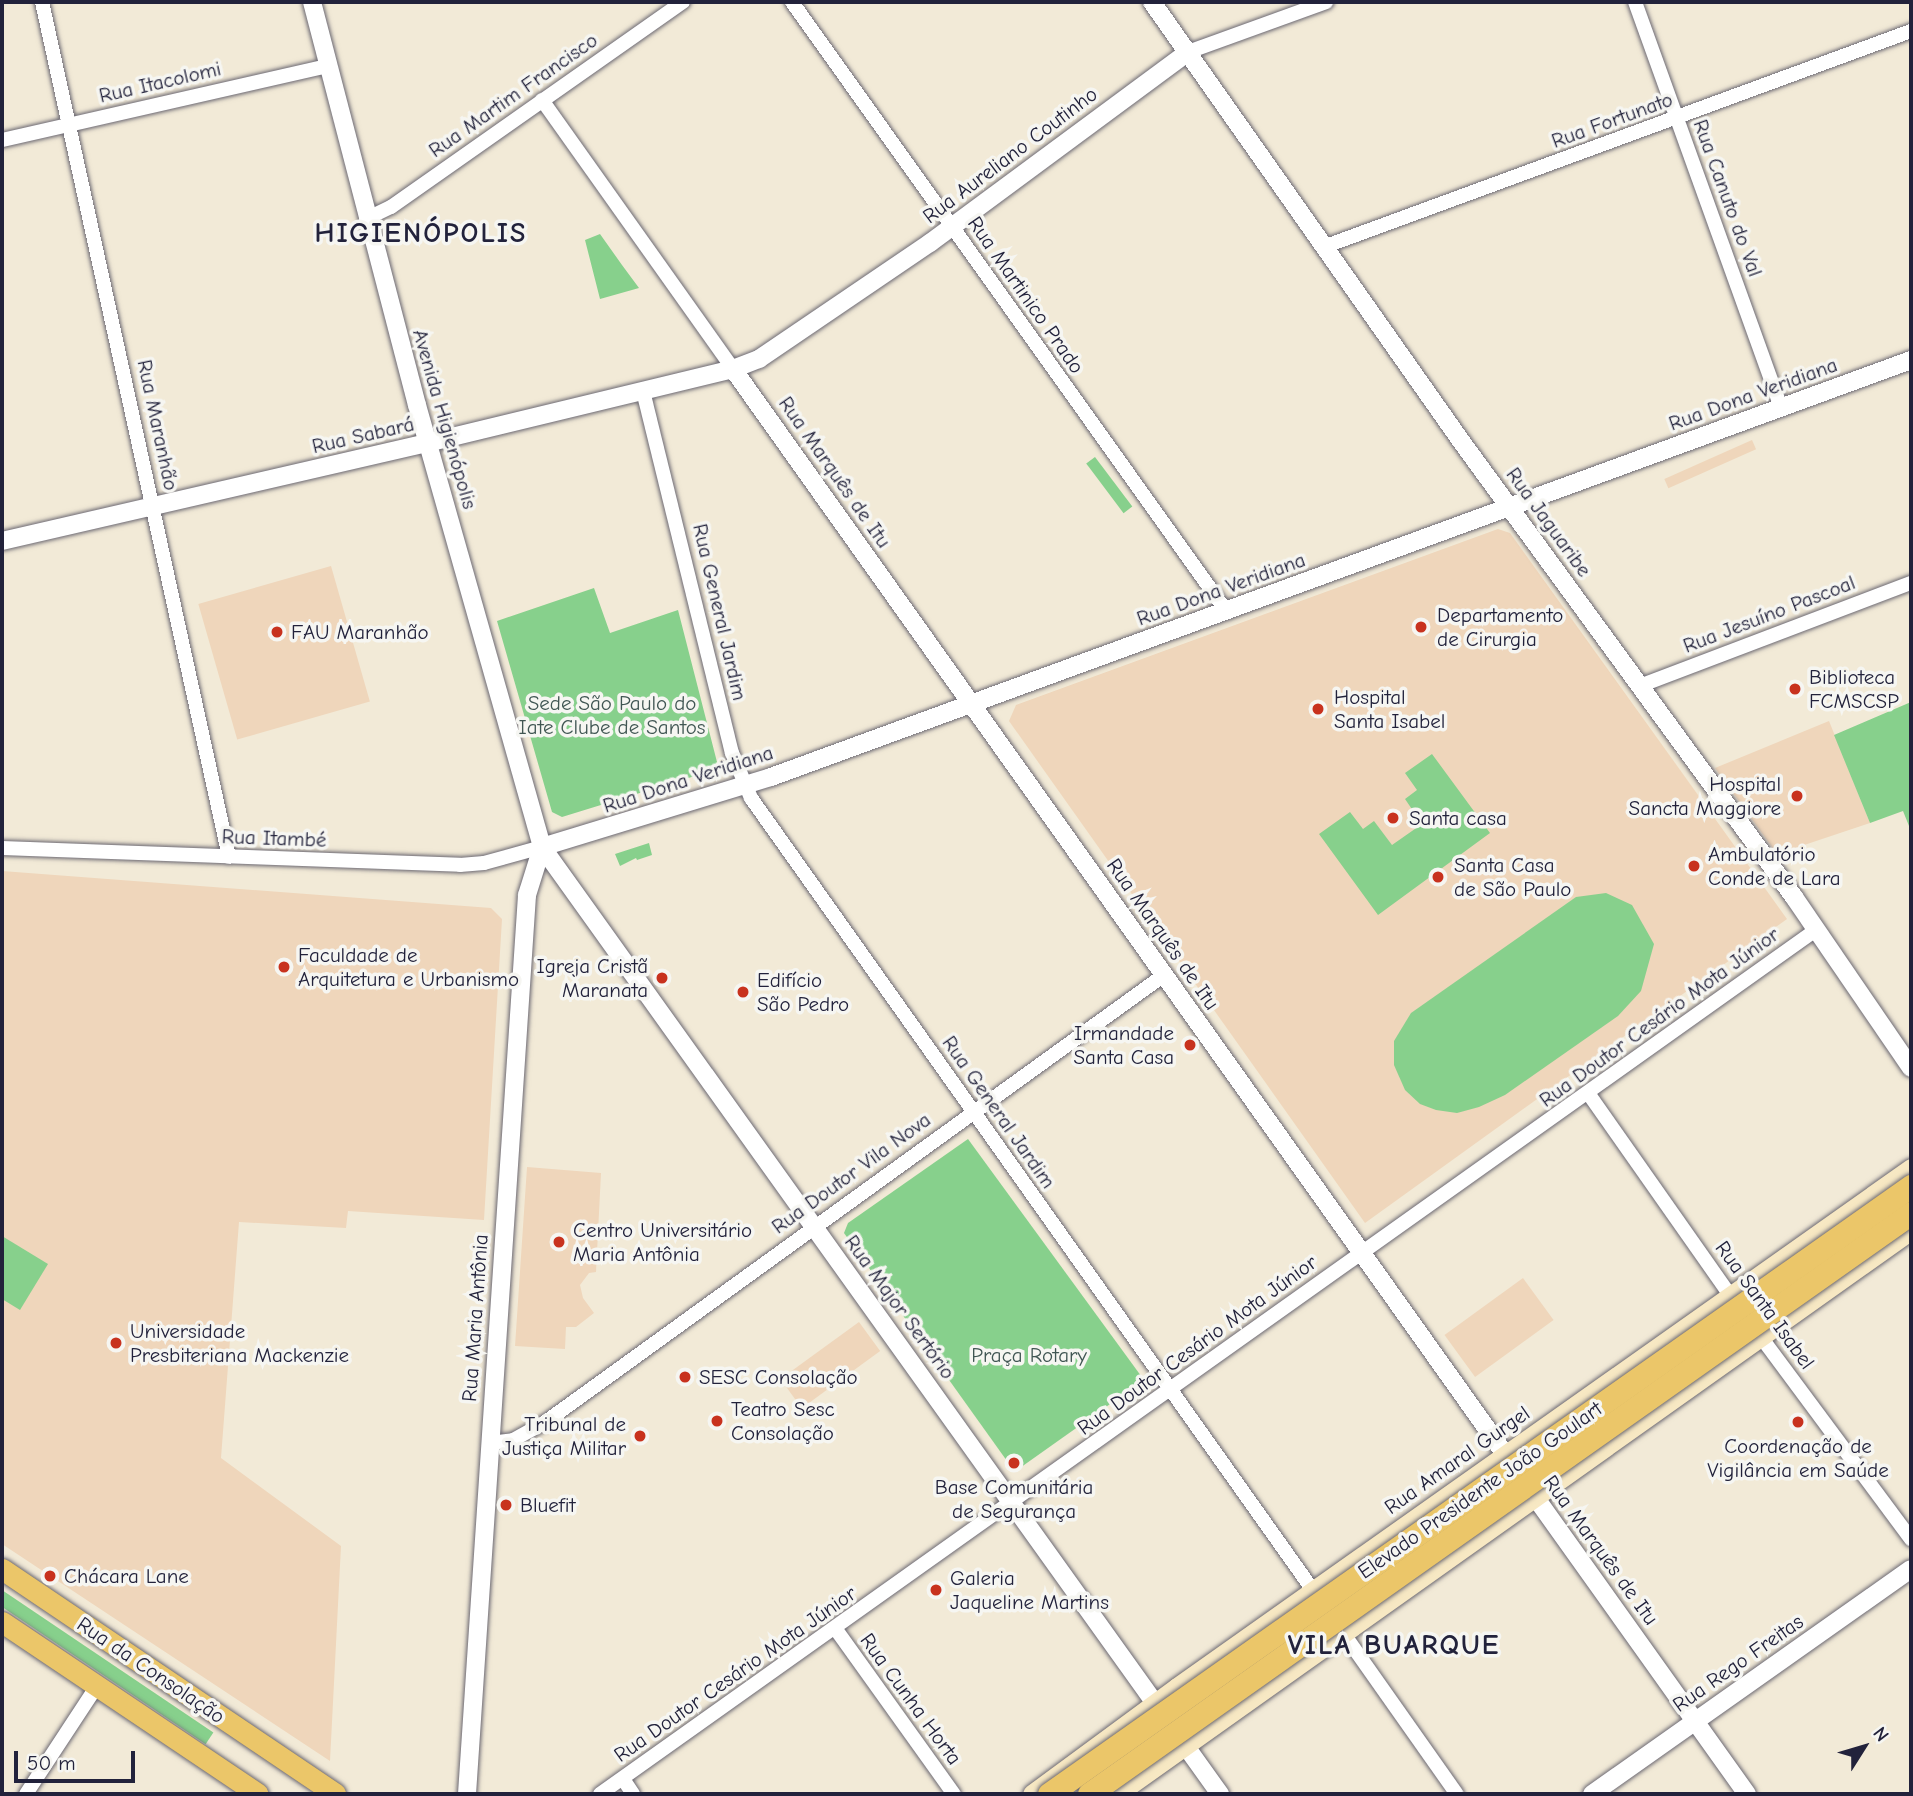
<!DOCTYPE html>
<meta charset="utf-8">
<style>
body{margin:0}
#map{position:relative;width:1913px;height:1796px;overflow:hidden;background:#f2ead7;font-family:"Comic Neue",sans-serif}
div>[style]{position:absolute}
.built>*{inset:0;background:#efd6bb;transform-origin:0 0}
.green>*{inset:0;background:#87d08c;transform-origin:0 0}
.roads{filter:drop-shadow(0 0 2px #6b6872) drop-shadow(0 0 2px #6b6872)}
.minor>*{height:14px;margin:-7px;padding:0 7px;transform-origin:7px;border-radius:7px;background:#fff}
.tertiary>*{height:18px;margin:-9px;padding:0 9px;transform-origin:9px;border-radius:9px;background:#fff}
.secondary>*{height:19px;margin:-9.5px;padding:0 9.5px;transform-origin:9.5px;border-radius:9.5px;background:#f7e8c3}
.primary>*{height:21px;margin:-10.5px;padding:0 10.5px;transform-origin:10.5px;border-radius:10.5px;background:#ebc669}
.bridges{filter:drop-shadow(0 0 2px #6b6872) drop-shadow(0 0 2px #6b6872)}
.trunk-bridge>*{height:23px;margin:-11.5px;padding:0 11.5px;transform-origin:11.5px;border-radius:11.5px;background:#ebc669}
.dots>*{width:19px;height:19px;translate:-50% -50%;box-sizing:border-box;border:4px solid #f6f6f2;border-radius:50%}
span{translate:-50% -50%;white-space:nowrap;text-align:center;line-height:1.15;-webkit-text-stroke:7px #f6f6f2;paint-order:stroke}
.street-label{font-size:21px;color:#22223b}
.poi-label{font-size:21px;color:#22223b}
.left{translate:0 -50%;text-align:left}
.right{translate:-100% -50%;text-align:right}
.park-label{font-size:21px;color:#405653}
.district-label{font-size:28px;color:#22223b;font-weight:700;letter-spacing:2px}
.frame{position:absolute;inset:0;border:4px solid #22223b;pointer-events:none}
.north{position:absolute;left:1829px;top:1712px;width:70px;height:70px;-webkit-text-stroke:5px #f6f6f2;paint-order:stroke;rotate:53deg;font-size:19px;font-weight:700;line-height:28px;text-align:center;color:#22223b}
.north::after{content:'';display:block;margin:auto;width:24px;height:32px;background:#22223b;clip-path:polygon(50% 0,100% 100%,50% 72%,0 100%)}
.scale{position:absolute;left:14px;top:1751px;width:121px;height:32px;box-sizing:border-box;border:4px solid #22223b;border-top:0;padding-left:9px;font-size:21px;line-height:24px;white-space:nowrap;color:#22223b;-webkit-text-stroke:5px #f6f6f2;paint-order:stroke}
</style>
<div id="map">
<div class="built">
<i style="left:1752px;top:440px;width:10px;height:96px;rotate:66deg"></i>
<i style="clip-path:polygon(1498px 529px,1510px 533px,1787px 919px,1365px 1223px,1009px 721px,1016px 705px)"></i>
<i style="left:331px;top:566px;width:141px;height:138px;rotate:74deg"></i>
<i style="clip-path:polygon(1829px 721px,1870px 823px,1777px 854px,1715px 768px)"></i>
<i style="clip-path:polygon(2px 871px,491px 908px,502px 919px,484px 1220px,348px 1211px,346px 1228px,239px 1222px,221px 1458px,341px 1546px,330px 1761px,2px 1544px)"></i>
<i style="clip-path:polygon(527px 1167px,601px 1173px,596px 1272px,589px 1273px,580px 1285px,583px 1298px,594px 1313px,576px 1327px,566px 1327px,565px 1349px,515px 1346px)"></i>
<i style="left:1523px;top:1278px;width:52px;height:97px;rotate:54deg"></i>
<i style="left:859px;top:1322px;width:36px;height:97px;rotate:54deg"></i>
</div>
<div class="green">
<i style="clip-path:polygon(600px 234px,622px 265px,639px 288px,600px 299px,585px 240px)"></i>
<i style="left:1095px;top:457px;width:62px;height:11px;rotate:53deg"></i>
<i style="clip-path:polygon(594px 588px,610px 633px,678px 610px,717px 762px,711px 771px,562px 817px,552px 812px,497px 621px)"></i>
<i style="clip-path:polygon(1911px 702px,1911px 825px,1909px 826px,1903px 811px,1870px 823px,1834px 735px)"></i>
<i style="clip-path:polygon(1432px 754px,1490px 833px,1378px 915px,1319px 834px,1350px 812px,1363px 829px,1374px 821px,1392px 845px,1422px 824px,1405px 799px,1417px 790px,1405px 773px)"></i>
<i style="clip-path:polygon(649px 843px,652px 855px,637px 860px,636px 858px,620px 866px,615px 854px)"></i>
<i style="clip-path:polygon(1606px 893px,1632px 905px,1654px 944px,1641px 991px,1618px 1016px,1505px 1095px,1479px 1107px,1457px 1113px,1436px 1110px,1420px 1104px,1405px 1090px,1394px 1065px,1394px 1041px,1411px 1013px,1576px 897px)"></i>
<i style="clip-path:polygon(968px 1139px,1144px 1380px,1017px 1470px,1012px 1468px,844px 1233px,848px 1223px)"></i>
<i style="clip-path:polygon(2px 1236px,48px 1264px,20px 1310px,2px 1299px)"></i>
<i style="left:2px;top:1590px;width:255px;height:14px;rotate:34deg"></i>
</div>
<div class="roads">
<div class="minor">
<i style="left:42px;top:2px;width:875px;rotate:77.66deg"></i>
<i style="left:792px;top:2px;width:749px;rotate:54.51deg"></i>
<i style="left:1635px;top:2px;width:431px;rotate:70.2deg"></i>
<i style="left:1188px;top:52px;width:147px;rotate:-19.9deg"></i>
<i style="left:542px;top:100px;width:330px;rotate:54.6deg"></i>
<i style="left:2px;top:140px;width:333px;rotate:-12.8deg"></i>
<i style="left:366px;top:219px;width:28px;rotate:-26deg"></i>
<i style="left:391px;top:207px;width:357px;rotate:-35.1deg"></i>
<i style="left:1326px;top:246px;width:623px;rotate:-20.18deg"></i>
<i style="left:643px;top:391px;width:373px;rotate:76.2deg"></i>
<i style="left:732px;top:753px;width:49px;rotate:67.1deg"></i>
<i style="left:751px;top:798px;width:978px;rotate:54.65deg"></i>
<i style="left:1642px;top:685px;width:288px;rotate:-20.8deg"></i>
<i style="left:2px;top:848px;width:458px;rotate:2.1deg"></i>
<i style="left:460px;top:865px;width:24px;rotate:-5deg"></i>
<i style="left:484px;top:863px;width:60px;rotate:-15.4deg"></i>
<i style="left:1588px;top:1093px;width:256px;rotate:54.9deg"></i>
<i style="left:1755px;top:1329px;width:262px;rotate:53.4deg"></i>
<i style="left:490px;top:1443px;width:23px;rotate:-7deg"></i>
<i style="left:513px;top:1440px;width:35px;rotate:-29deg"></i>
<i style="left:544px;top:1423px;width:765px;rotate:-35.85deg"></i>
<i style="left:1339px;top:1627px;width:204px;rotate:54.8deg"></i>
<i style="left:835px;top:1628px;width:204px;rotate:54.4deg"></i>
<i style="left:623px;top:1779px;width:18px;rotate:56deg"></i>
<i style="left:26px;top:1794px;width:129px;rotate:-56.7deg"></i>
<i style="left:600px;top:1794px;width:1493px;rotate:-35.4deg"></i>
</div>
<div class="tertiary">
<i style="left:312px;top:2px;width:416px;rotate:75.4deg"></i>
<i style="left:417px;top:405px;width:459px;rotate:74.2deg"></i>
<i style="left:542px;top:847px;width:1165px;rotate:54.4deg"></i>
<i style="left:1152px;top:2px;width:537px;rotate:54.86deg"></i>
<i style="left:1461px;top:441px;width:565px;rotate:53.86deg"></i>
<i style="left:1794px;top:897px;width:207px;rotate:55.6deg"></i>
<i style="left:733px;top:369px;width:1344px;rotate:54.57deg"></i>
<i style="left:2px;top:541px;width:436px;rotate:-13deg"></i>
<i style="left:427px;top:443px;width:315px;rotate:-13.6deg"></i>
<i style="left:733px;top:369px;width:28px;rotate:-21deg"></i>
<i style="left:759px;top:359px;width:207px;rotate:-34.2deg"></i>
<i style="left:930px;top:243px;width:321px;rotate:-36.5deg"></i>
<i style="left:542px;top:847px;width:239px;rotate:-17deg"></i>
<i style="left:771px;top:777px;width:1214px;rotate:-20.09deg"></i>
<i style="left:1528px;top:1487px;width:377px;rotate:54.5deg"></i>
<i style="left:467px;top:1794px;width:901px;rotate:-86.18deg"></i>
<i style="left:527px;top:895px;width:50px;rotate:-72.6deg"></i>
<i style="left:1592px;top:1794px;width:390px;rotate:-35.2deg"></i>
</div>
<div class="secondary">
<i style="left:1032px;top:1794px;width:180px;rotate:-36.4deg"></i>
<i style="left:1177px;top:1687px;width:899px;rotate:-35.26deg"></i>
<i style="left:1117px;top:1794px;width:974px;rotate:-35.39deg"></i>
</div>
<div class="primary">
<i style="left:2px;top:1569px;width:402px;rotate:34deg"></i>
<i style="left:2px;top:1622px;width:308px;rotate:33.9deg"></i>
</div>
</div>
<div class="bridges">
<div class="trunk-bridge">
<i style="left:1049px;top:1794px;width:1055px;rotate:-35.2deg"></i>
<i style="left:1089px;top:1794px;width:1007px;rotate:-35.25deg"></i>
</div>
</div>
<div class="dots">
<i style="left:1421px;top:627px;background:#c8321e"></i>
<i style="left:277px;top:632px;background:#c8321e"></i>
<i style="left:1795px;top:689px;background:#c8321e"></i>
<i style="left:1318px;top:709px;background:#c8321e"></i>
<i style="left:1797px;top:796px;background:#c8321e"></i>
<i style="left:1393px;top:818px;background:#c8321e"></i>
<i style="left:1694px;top:866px;background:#c8321e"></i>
<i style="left:1438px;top:877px;background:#c8321e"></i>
<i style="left:284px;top:967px;background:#c8321e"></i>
<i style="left:662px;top:978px;background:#c8321e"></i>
<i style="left:743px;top:992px;background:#c8321e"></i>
<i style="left:1190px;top:1045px;background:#c8321e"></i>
<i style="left:559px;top:1242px;background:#c8321e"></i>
<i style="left:116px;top:1343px;background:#c8321e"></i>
<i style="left:685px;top:1377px;background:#c8321e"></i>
<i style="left:717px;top:1421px;background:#c8321e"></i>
<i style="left:1798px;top:1422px;background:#c8321e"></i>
<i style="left:640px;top:1436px;background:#c8321e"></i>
<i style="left:1014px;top:1463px;background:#c8321e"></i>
<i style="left:506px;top:1505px;background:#c8321e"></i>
<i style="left:50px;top:1576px;background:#c8321e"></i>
<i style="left:936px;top:1590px;background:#c8321e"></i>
</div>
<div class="street-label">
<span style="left:160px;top:82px;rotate:-13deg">Rua Itacolomi</span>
<span style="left:513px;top:95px;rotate:-35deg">Rua Martim Francisco</span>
<span style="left:1612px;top:120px;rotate:-20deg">Rua Fortunato</span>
<span style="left:1010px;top:155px;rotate:-37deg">Rua Aureliano Coutinho</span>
<span style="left:1728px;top:198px;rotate:70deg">Rua Canuto do Val</span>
<span style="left:1026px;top:295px;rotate:55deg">Rua Martinico Prado</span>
<span style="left:1753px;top:394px;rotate:-20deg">Rua Dona Veridiana</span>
<span style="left:445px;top:419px;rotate:74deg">Avenida Higienópolis</span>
<span style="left:158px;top:425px;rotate:78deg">Rua Maranhão</span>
<span style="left:363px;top:435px;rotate:-13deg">Rua Sabará</span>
<span style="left:835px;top:472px;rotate:55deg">Rua Marquês de Itu</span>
<span style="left:1549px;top:522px;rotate:54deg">Rua Jaguaribe</span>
<span style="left:1221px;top:589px;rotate:-20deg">Rua Dona Veridiana</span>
<span style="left:720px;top:612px;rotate:77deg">Rua General Jardim</span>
<span style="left:1769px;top:614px;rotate:-21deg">Rua Jesuíno Pascoal</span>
<span style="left:688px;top:779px;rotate:-18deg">Rua Dona Veridiana</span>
<span style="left:274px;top:838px;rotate:2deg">Rua Itambé</span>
<span style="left:1163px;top:934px;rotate:55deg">Rua Marquês de Itu</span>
<span style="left:1659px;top:1017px;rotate:-36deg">Rua Doutor Cesário Mota Júnior</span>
<span style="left:999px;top:1112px;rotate:55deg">Rua General Jardim</span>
<span style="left:851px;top:1173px;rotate:-36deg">Rua Doutor Vila Nova</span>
<span style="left:1765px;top:1305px;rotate:54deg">Rua Santa Isabel</span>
<span style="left:900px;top:1307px;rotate:54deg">Rua Major Sertório</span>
<span style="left:475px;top:1318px;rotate:-86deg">Rua Maria Antônia</span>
<span style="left:1197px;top:1345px;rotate:-36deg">Rua Doutor Cesário Mota Júnior</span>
<span style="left:1457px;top:1460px;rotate:-35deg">Rua Amaral Gurgel</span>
<span style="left:1480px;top:1490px;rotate:-35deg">Elevado Presidente João Goulart</span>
<span style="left:1601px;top:1550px;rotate:54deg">Rua Marquês de Itu</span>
<span style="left:1738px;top:1663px;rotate:-35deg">Rua Rego Freitas</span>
<span style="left:151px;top:1670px;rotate:34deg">Rua da Consolação</span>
<span style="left:735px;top:1674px;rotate:-35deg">Rua Doutor Cesário Mota Júnior</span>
<span style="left:911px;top:1699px;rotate:54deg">Rua Cunha Horta</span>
</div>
<div class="poi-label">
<span class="left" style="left:1437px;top:627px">Departamento<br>de Cirurgia</span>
<span class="left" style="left:291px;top:632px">FAU Maranhão</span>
<span class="left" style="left:1809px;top:689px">Biblioteca<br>FCMSCSP</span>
<span class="left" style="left:1334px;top:709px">Hospital<br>Santa Isabel</span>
<span class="right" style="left:1781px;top:796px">Hospital<br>Sancta Maggiore</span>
<span class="left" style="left:1409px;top:818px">Santa casa</span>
<span class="left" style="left:1708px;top:866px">Ambulatório<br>Conde de Lara</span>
<span class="left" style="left:1454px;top:877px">Santa Casa<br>de São Paulo</span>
<span class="left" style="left:298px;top:967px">Faculdade de<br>Arquitetura e Urbanismo</span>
<span class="right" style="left:648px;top:978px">Igreja Cristã<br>Maranata</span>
<span class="left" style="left:757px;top:992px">Edifício<br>São Pedro</span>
<span class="right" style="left:1174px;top:1045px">Irmandade<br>Santa Casa</span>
<span class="left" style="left:573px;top:1242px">Centro Universitário<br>Maria Antônia</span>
<span class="left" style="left:130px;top:1343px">Universidade<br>Presbiteriana Mackenzie</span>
<span class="left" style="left:699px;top:1377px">SESC Consolação</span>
<span class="left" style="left:731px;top:1421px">Teatro Sesc<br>Consolação</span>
<span class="right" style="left:626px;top:1436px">Tribunal de<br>Justiça Militar</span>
<span style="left:1798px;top:1458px">Coordenação de<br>Vigilância em Saúde</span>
<span style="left:1014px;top:1499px">Base Comunitária<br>de Segurança</span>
<span class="left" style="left:520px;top:1505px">Bluefit</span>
<span class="left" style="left:64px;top:1576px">Chácara Lane</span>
<span class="left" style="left:950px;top:1590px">Galeria<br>Jaqueline Martins</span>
</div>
<div class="park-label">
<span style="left:612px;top:715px">Sede São Paulo do<br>Iate Clube de Santos</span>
<span style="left:1029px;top:1355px">Praça Rotary</span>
</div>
<div class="district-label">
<span style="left:421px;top:233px">HIGIENÓPOLIS</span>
<span style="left:1394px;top:1645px">VILA BUARQUE</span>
</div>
<div class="frame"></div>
<div class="north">N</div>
<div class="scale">50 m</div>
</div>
